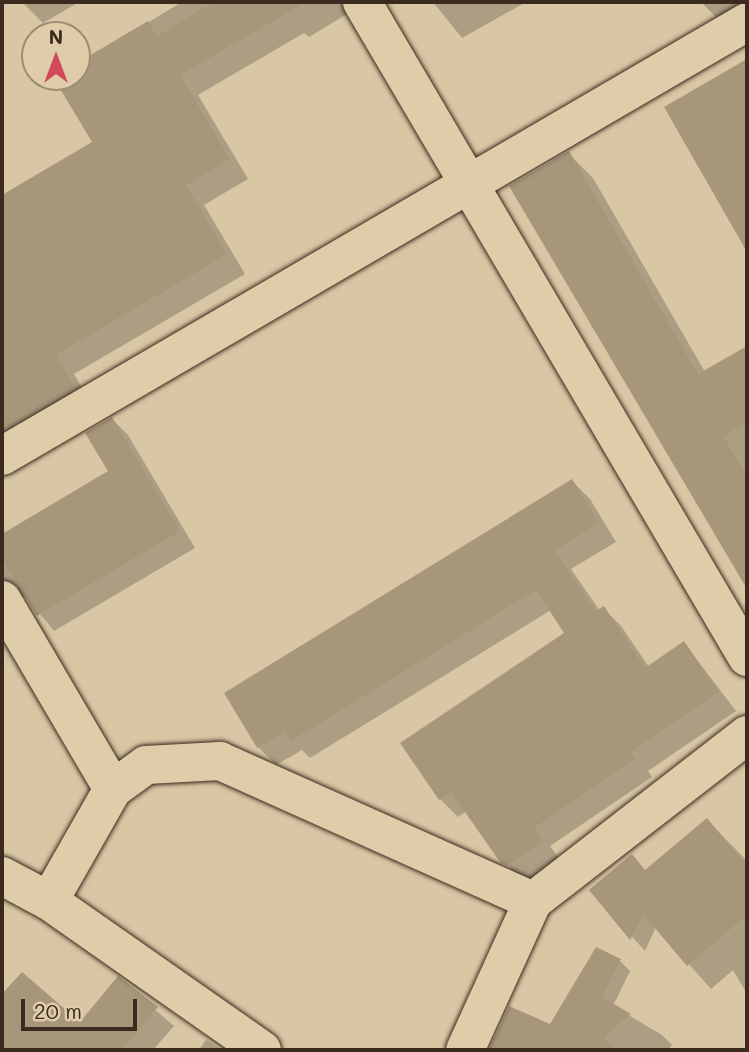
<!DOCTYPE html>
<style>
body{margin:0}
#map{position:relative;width:749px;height:1052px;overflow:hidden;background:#d8c6a4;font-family:Mali,sans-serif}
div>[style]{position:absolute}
.shadow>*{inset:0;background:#0003}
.building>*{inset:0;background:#a8967b}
.roads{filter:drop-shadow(0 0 2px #3b2a1e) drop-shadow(0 0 2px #3b2a1e)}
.street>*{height:38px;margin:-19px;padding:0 19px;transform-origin:19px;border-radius:19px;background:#dfcdaa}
span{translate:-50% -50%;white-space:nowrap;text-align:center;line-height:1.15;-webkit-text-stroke:5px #dfcdaa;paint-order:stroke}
.frame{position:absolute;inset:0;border:4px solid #3b2a1e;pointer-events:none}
.north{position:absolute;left:21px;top:21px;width:70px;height:70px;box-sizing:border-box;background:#dfcdaa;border:2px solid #9d8c72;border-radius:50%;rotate:0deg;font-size:19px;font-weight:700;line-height:28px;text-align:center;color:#3b2a1e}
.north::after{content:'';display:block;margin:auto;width:24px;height:32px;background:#d1495b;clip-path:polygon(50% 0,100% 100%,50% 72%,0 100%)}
.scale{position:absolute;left:21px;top:999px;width:116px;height:32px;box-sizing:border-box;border:4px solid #3b2a1e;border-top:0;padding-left:9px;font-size:21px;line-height:24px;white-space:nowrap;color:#3b2a1e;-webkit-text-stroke:5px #dfcdaa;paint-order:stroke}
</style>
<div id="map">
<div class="shadow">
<i style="clip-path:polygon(22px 2px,79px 2px,43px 23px)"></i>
<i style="clip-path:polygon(182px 2px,340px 2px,347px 14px,309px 37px,304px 33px,198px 95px,248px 179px,204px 205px,245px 274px,74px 374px,93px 407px,2px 461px,2px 197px,95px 142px,57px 77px,77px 77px,77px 65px)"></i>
<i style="clip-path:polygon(433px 2px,526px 2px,462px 38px)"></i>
<i style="clip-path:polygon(701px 2px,747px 2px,747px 4px,719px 20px)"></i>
<i style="clip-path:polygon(747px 61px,747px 248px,666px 108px)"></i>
<i style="clip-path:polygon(569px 154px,593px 178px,705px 372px,747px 348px,747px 586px,511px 187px)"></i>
<i style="clip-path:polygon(112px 419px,128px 435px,195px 548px,54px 631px,26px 597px,8px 596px,2px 607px,2px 536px,111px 472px)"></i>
<i style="clip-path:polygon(572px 481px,590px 499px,616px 542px,571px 569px,600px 611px,603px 608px,621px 626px,649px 667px,684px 643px,736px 711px,648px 771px,652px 777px,550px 846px,560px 860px,526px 883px,520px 880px,467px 811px,458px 817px,440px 799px,566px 633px,551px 610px,310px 758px,302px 750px,276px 765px,258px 747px)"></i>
<i style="clip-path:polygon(707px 820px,747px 861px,747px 994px,733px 970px,711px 989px,656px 927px,645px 951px,591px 891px,646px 871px)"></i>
<i style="clip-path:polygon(620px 961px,630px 971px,613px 1006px,662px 1035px,672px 1045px,668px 1050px,488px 1050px,510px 1009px,548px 1030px)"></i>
<i style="clip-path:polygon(22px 974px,80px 1024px,118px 978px,174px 1026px,153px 1050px,2px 1050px,2px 997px)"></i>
<i style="clip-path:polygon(206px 1040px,222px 1050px,199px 1050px)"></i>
</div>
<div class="building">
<i style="clip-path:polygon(214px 2px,306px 2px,180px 75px,230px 159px,186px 185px,227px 254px,56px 355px,75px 387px,2px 430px,2px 195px,92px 142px,53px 77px,77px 77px,77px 63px,148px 21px,157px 36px)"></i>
<i style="clip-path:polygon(747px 59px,747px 252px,664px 107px)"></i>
<i style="clip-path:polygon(569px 151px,698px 374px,747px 346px,747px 423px,723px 436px,747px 477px,747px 589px,509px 186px)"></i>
<i style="clip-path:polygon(112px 417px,180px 531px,37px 616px,2px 559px,2px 534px,108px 471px,85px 433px)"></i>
<i style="clip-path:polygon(572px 479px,599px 523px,555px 551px,596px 611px,604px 606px,645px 668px,684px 641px,719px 692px,631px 752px,635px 759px,534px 828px,543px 842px,507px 866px,500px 862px,451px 792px,439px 800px,400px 743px,564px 633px,536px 590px,291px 741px,285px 732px,257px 748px,224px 693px)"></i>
<i style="clip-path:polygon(707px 818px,747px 866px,747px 915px,687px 966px,643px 914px,630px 940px,589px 890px,632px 854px,645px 870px)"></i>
<i style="clip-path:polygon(596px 947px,621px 959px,602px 997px,631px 1014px,604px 1037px,614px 1050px,489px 1050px,509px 1006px,550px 1024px)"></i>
<i style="clip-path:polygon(22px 972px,80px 1022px,118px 976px,158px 1007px,122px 1050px,2px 1050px,2px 994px)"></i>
</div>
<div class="roads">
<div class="street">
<i style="left:362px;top:2px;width:760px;rotate:59.55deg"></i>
<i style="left:2px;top:456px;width:862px;rotate:-30.22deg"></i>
<i style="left:2px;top:600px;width:219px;rotate:59.6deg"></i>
<i style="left:2px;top:876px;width:53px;rotate:28deg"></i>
<i style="left:49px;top:901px;width:260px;rotate:35deg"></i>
<i style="left:49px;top:901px;width:129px;rotate:-60.3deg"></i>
<i style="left:113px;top:789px;width:41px;rotate:-36deg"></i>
<i style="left:146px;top:765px;width:74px;rotate:-3.1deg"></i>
<i style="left:220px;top:761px;width:343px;rotate:24.1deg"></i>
<i style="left:533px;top:901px;width:164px;rotate:114.5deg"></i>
<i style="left:533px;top:901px;width:271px;rotate:-37.8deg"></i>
</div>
</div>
<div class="frame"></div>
<div class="north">N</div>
<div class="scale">20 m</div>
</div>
